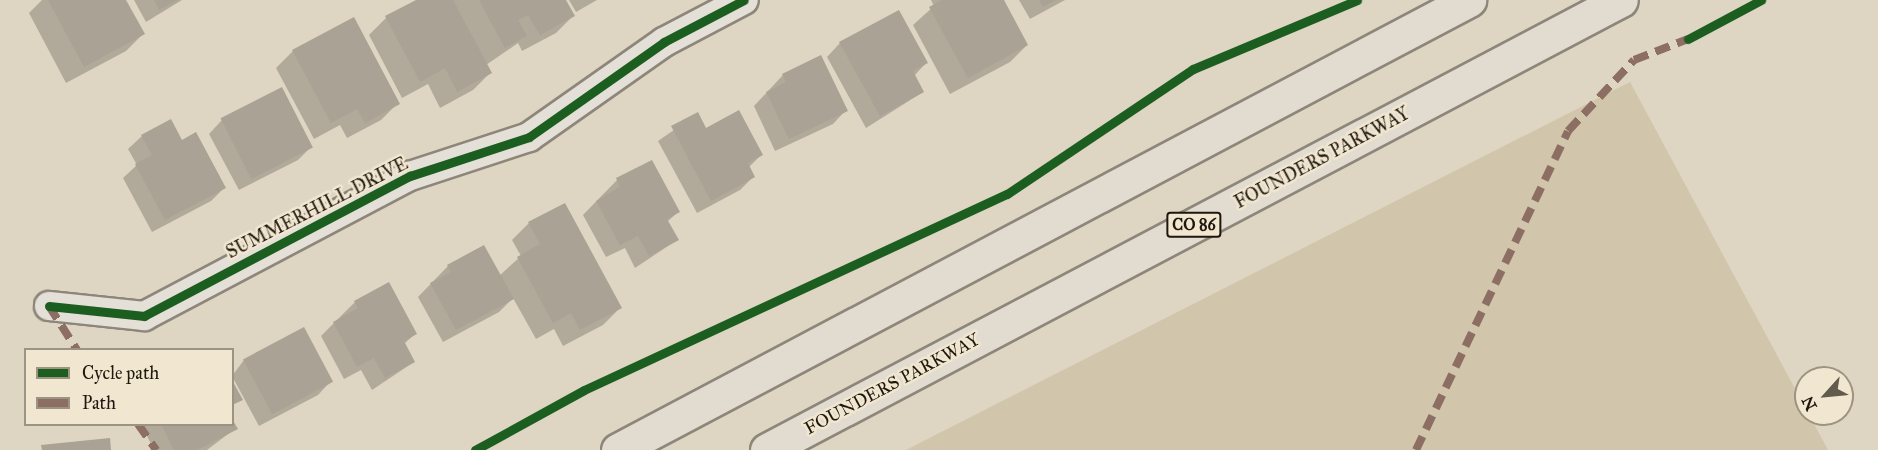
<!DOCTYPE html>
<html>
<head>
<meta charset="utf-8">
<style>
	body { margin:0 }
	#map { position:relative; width:1878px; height:450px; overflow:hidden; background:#ded5c2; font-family:"IM FELL Great Primer",serif }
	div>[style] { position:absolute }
	.green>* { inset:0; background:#d1c5ab }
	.shadow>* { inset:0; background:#0003 }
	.building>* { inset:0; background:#a9a295; transform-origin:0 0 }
	.roads { filter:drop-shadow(2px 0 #8d867a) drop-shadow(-2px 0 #8d867a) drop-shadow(0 2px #8d867a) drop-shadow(0 -2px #8d867a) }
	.minor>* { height:28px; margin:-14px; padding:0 14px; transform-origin:14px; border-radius:14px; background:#e5e0d7 }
	.trunk>* { height:33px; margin:-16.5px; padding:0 16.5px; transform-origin:16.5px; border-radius:16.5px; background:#e1dbd0 }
	.quiet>* { height:8px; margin-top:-4px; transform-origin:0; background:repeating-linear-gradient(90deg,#8d6e63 0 15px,transparent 0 23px) }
	.cycleway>* { height:9px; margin:-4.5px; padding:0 4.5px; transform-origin:4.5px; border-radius:4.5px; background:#1b5e20 }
	span { translate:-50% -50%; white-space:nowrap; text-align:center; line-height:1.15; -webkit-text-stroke:5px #f1e6d0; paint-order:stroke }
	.shield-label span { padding:2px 4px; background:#f1e6d0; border:2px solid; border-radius:4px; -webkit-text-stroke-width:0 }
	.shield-label { font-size:16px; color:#1f170e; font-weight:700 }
	.street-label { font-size:18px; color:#1f170e }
	.legend { position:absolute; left:24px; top:348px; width:210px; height:78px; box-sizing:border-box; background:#f1e6d0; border:2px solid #9d9382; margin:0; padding:8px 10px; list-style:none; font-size:18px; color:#1f170e }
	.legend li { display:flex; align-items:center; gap:12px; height:30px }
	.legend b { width:30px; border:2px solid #9d9382 }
	.north { position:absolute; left:1794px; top:366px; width:60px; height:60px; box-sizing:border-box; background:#f1e6d0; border:2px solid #9d9382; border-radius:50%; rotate:243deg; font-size:16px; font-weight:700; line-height:24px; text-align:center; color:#1f170e }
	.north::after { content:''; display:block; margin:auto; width:21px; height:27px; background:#625a4d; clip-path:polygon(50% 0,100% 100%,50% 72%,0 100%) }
</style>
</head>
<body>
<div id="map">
	<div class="green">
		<div style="clip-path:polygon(1630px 82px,1828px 450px,906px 450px)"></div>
	</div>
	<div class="shadow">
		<div style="clip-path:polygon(42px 0,125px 0,143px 34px,126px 51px,66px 83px,29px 13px)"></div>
		<div style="clip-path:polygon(134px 0,182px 0,146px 22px)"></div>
		<div style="clip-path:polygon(419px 0,564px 0,573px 16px,556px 33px,522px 51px,518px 43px,486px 65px,490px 73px,473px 90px,440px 108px,428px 84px,402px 98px,369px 35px,386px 18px)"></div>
		<div style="clip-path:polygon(569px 0,597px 0,576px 12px)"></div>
		<div style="clip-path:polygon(931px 0,1002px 0,1027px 45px,1010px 62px,950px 94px,913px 25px,934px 6px)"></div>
		<div style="clip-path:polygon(1019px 0,1065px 0,1030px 19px)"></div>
		<div style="clip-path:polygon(840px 43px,926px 63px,914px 76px,923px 92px,866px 128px,827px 57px)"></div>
		<div style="clip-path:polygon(293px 51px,398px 103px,381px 120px,347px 138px,340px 125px,314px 139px,276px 68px)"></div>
		<div style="clip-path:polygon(783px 75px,846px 110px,833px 124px,775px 151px,754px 106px)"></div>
		<div style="clip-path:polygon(697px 114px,706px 130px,761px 155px,749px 167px,754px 176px,740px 190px,697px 213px,658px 141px)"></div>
		<div style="clip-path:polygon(222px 120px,312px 146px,298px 160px,239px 190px,209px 134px)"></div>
		<div style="clip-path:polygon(142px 136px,181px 142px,224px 188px,211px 201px,152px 232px,123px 178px,137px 165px,128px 149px)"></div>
		<div style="clip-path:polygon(617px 180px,678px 212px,667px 222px,677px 240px,635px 268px,625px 248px,606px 257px,583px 215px)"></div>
		<div style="clip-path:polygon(529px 223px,620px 308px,603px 325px,563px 346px,554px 329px,536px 339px,513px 298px,499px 312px,443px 342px,418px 297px,448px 266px,484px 247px,499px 276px,521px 256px,512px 240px)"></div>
		<div style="clip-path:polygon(355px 302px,415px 334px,404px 344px,414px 362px,372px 390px,361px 370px,344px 379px,321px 336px)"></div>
		<div style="clip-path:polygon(244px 360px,331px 381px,318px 395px,259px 426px,232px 376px)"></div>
		<div style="clip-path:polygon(141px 424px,232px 424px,236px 428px,207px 450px,154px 450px)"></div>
	</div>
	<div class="building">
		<div style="clip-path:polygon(48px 0,126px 0,145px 34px,84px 67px)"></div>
		<div style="clip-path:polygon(154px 0,178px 0,159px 10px)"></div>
		<div style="clip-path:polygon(416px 0,453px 0,492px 73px,457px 92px,445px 68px,420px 82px,385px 16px)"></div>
		<div style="clip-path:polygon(479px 0,566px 0,575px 16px,540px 35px,528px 15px,518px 20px,527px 36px,505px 48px)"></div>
		<div style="clip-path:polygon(942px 0,1004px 0,1028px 45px,968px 78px,929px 7px)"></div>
		<div style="clip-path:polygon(1039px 0,1056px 0,1043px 7px)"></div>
		<div style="clip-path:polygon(899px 10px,928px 63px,913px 71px,924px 92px,880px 116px,839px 42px)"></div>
		<div style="clip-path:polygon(354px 17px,400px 104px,365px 123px,357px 109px,331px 123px,292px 50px)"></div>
		<div style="clip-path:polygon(821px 55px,848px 111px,789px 139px,766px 92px,786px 82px,782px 74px)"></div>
		<div style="left:282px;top:87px;width:68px;height:69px;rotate:63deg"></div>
		<div style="clip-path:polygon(739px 110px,763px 155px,748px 163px,755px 177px,711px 201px,671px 126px,698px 112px,706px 128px)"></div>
		<div style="clip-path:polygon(171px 119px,182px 140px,196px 132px,226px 188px,165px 220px,135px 164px,152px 155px,141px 135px)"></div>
		<div style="clip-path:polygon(652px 160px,680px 212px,667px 219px,679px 240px,649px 256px,638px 236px,620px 245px,596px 201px,620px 187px,616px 178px)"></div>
		<div style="clip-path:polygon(565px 203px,622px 308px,580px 330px,571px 313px,553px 323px,517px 257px,540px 244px,528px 222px)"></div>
		<div style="clip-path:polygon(484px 245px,514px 299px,456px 330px,430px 283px,451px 272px,447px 265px)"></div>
		<div style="clip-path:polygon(389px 282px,417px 334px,404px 341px,415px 362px,385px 378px,374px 358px,357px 367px,333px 322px,358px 308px,354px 301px)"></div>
		<div style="left:304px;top:327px;width:62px;height:69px;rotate:62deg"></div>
		<div style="clip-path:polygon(232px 380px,243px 400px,232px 405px)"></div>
		<div style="clip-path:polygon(232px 419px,238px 429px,197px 450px,174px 450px,161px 424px,232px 424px)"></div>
		<div style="clip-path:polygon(110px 438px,111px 450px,42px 450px,41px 445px)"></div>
	</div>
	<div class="roads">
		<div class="minor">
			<div style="left:49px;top:306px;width:96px;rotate:6deg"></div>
			<div style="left:144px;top:316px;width:301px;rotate:-27.8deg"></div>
			<div style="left:410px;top:176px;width:125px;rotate:-18.1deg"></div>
			<div style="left:529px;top:137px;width:165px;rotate:-35.1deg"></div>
			<div style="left:664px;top:42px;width:90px;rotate:-27.7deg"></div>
		</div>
		<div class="trunk">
			<div style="left:618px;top:450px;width:963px;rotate:-27.87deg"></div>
			<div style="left:767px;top:450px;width:965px;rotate:-27.79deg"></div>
		</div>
	</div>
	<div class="quiet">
		<div style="left:49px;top:306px;width:52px;rotate:57.5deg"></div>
		<div style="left:138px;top:424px;width:32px;rotate:55deg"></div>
		<div style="left:1416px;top:450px;width:353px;rotate:-64.5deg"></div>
		<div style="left:1568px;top:131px;width:97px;rotate:-47.1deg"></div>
		<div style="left:1634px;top:60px;width:58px;rotate:-21.3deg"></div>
	</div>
	<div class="cycleway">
		<div style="left:1688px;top:39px;width:83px;rotate:-28.1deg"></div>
		<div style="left:49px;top:306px;width:96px;rotate:6deg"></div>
		<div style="left:144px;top:316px;width:301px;rotate:-27.8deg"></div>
		<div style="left:410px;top:176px;width:125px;rotate:-18.1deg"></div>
		<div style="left:529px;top:137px;width:165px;rotate:-35.1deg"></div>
		<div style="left:664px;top:42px;width:90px;rotate:-27.7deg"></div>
		<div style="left:475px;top:450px;width:124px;rotate:-28.8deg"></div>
		<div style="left:584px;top:390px;width:466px;rotate:-24.9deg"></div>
		<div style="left:1007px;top:194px;width:224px;rotate:-33.9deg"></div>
		<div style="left:1193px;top:69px;width:178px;rotate:-22.8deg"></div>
	</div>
	<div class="shield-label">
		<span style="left:1194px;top:225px">CO 86</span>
	</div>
	<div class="street-label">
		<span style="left:1322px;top:158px;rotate:-28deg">FOUNDERS PARKWAY</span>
		<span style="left:317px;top:208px;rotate:-27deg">SUMMERHILL DRIVE</span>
		<span style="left:892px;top:384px;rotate:-28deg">FOUNDERS PARKWAY</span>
	</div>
	<ul class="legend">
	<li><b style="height:8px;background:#1b5e20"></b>Cycle path</li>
	<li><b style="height:8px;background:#8d6e63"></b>Path</li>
	</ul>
	<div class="north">N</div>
</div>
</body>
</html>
